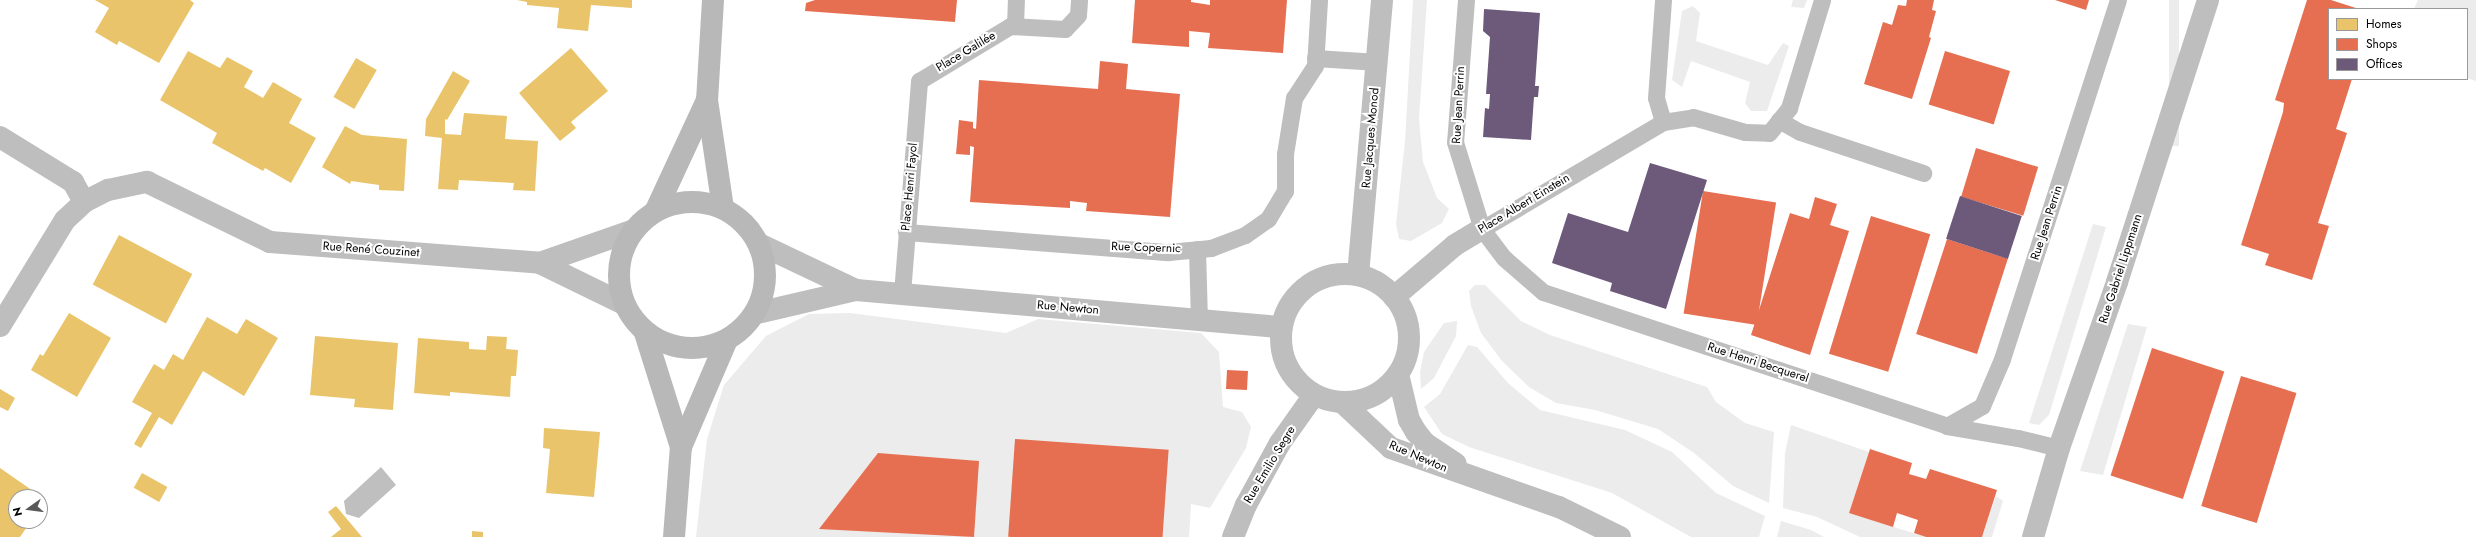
<!DOCTYPE html>
<html>
<head>
<meta charset="utf-8">
<style>
	body { margin:0 }
	#map { position:relative; width:2476px; height:537px; overflow:hidden; background:#fff; font-family:Jost,sans-serif }
	div>[style] { position:absolute }
	.green>* { inset:0; background:#ececec; transform-origin:0 0 }
	.water>* { inset:0; background:#bfbfbf }
	.homes>* { inset:0; background:#e9c46a; transform-origin:0 0 }
	.shops>* { inset:0; background:#e76f51; transform-origin:0 0 }
	.offices>* { inset:0; background:#6d597a; transform-origin:0 0 }
	.lane>* { height:17px; margin:-8.5px; padding:0 8.5px; transform-origin:8.5px; border-radius:8.5px; background:#bebebe }
	.street>* { height:22px; margin:-11px; padding:0 11px; transform-origin:11px; border-radius:11px; background:#bebebe }
	.street>.ring { margin:-11px; padding:0; box-sizing:content-box; background:none; border:22px solid #bebebe; border-radius:50% }
	.secondary>* { height:22px; margin:-11px; padding:0 11px; transform-origin:11px; border-radius:11px; background:#b8b8b8 }
	.secondary>.ring { margin:-11px; padding:0; box-sizing:content-box; background:none; border:22px solid #b8b8b8; border-radius:50% }
	span { translate:-50% -50%; white-space:nowrap; text-align:center; line-height:1.15; -webkit-text-stroke:4px #fff; paint-order:stroke }
	.street-label { font-size:12px; color:#000 }
	.legend { position:absolute; left:2328px; top:8px; width:140px; height:72px; box-sizing:border-box; background:#fff; border:1px solid #999; margin:0; padding:5px 7px; list-style:none; font-size:12px; color:#000 }
	.legend li { display:flex; align-items:center; gap:8px; height:20px }
	.legend b { width:20px; border:1px solid #999 }
	.north { position:absolute; left:8px; top:489px; width:40px; height:40px; box-sizing:border-box; background:#fff; border:1px solid #999; border-radius:50%; rotate:256deg; font-size:11px; font-weight:700; line-height:16px; text-align:center; color:#000 }
	.north::after { content:''; display:block; margin:auto; width:14px; height:18px; background:#595959; clip-path:polygon(50% 0,100% 100%,50% 72%,0 100%) }
</style>
</head>
<body>
<div id="map">
	<div class="green">
		<div style="clip-path:polygon(1413px 0,1427px 0,1419px 119px,1423px 162px,1437px 198px,1449px 209px,1442px 223px,1411px 241px,1399px 239px,1396px 224px,1405px 141px)"></div>
		<div style="clip-path:polygon(1793px 0,1807px 0,1804px 8px,1791px 7px)"></div>
		<div style="left:2169px;top:0;width:10px;height:146px"></div>
		<div style="clip-path:polygon(2418px 0,2476px 0,2476px 81px,2467px 78px,2467px 9px,2414px 9px)"></div>
		<div style="clip-path:polygon(1693px 6px,1700px 13px,1696px 41px,1768px 65px,1783px 43px,1789px 46px,1767px 111px,1751px 111px,1745px 103px,1750px 82px,1691px 61px,1682px 87px,1672px 80px,1682px 11px)"></div>
		<div style="clip-path:polygon(2093px 224px,2106px 227px,2049px 415px,2039px 425px,2029px 423px)"></div>
		<div style="clip-path:polygon(1475px 285px,1485px 285px,1521px 321px,1550px 335px,1707px 387px,1716px 402px,1745px 423px,1774px 432px,1769px 503px,1733px 486px,1694px 453px,1658px 429px,1595px 410px,1556px 403px,1529px 387px,1502px 361px,1481px 333px,1471px 306px,1469px 291px)"></div>
		<div style="clip-path:polygon(850px 313px,1006px 333px,1038px 319px,1201px 333px,1219px 352px,1223px 407px,1242px 412px,1251px 427px,1246px 448px,1210px 508px,1191px 504px,1189px 537px,696px 537px,707px 439px,724px 385px,766px 336px,809px 314px)"></div>
		<div style="clip-path:polygon(1457px 321px,1456px 336px,1434px 378px,1421px 389px,1420px 372px,1424px 352px,1444px 323px)"></div>
		<div style="clip-path:polygon(2128px 324px,2147px 327px,2103px 475px,2080px 471px)"></div>
		<div style="clip-path:polygon(1468px 345px,1477px 347px,1508px 383px,1540px 410px,1625px 430px,1672px 452px,1716px 493px,1765px 516px,1759px 537px,1691px 537px,1612px 493px,1469px 447px,1442px 434px,1424px 407px,1440px 394px)"></div>
		<div style="clip-path:polygon(1791px 425px,1869px 452px,1849px 513px,1926px 537px,1860px 537px,1817px 517px,1783px 508px,1785px 453px)"></div>
		<div style="clip-path:polygon(1996px 496px,2003px 501px,1992px 537px,1982px 537px)"></div>
		<div style="clip-path:polygon(1781px 521px,1811px 530px,1824px 537px,1777px 537px)"></div>
	</div>
	<div class="water">
		<div style="clip-path:polygon(381px 467px,396px 485px,359px 518px,346px 514px,344px 501px)"></div>
	</div>
	<div class="homes">
		<div style="clip-path:polygon(95px 0,190px 0,194px 3px,159px 63px,119px 41px,117px 45px,95px 32px,109px 8px)"></div>
		<div style="clip-path:polygon(517px 0,632px 0,632px 8px,591px 5px,588px 31px,557px 28px,559px 8px,527px 5px,527px 2px)"></div>
		<div style="clip-path:polygon(571px 48px,608px 91px,571px 122px,576px 128px,560px 141px,519px 93px)"></div>
		<div style="clip-path:polygon(188px 51px,220px 68px,227px 57px,253px 71px,244px 87px,263px 98px,273px 82px,302px 99px,289px 123px,316px 138px,291px 183px,265px 168px,263px 171px,212px 143px,217px 133px,160px 100px)"></div>
		<div style="left:356px;top:58px;width:24px;height:45px;rotate:30deg"></div>
		<div style="clip-path:polygon(453px 71px,470px 81px,447px 120px,445px 119px,445px 134px,461px 135px,464px 113px,507px 116px,505px 139px,538px 141px,535px 191px,513px 190px,514px 183px,459px 180px,458px 190px,438px 189px,442px 138px,425px 136px,426px 119px)"></div>
		<div style="clip-path:polygon(345px 126px,362px 135px,407px 139px,404px 191px,379px 190px,379px 185px,351px 181px,350px 184px,322px 167px)"></div>
		<div style="left:119px;top:235px;width:83px;height:56px;rotate:28deg"></div>
		<div style="clip-path:polygon(69px 313px,111px 338px,77px 397px,31px 370px,40px 354px,43px 356px)"></div>
		<div style="clip-path:polygon(207px 317px,237px 334px,246px 319px,278px 338px,244px 396px,203px 371px,172px 425px,159px 417px,141px 448px,134px 444px,152px 413px,132px 402px,154px 364px,164px 370px,173px 354px,183px 360px)"></div>
		<div style="clip-path:polygon(315px 336px,398px 343px,393px 410px,354px 407px,355px 399px,310px 395px)"></div>
		<div style="clip-path:polygon(487px 336px,507px 337px,506px 349px,518px 350px,516px 376px,511px 376px,510px 397px,450px 392px,450px 396px,414px 393px,418px 338px,469px 342px,469px 349px,486px 350px)"></div>
		<div style="clip-path:polygon(0 389px,15px 398px,8px 411px,0 407px)"></div>
		<div style="clip-path:polygon(544px 428px,600px 432px,594px 497px,546px 493px,550px 449px,543px 448px)"></div>
		<div style="clip-path:polygon(0 468px,46px 500px,40px 508px,40px 497px,16px 497px,16px 521px,31px 521px,20px 537px,0 537px)"></div>
		<div style="left:142px;top:473px;width:29px;height:17px;rotate:29deg"></div>
		<div style="clip-path:polygon(336px 506px,362px 537px,331px 537px,341px 529px,328px 512px)"></div>
		<div style="clip-path:polygon(472px 531px,483px 532px,483px 537px,472px 537px)"></div>
	</div>
	<div class="shops">
		<div style="clip-path:polygon(815px 0,957px 0,955px 22px,805px 11px,806px 3px)"></div>
		<div style="clip-path:polygon(1135px 0,1191px 0,1191px 2px,1210px 5px,1210px 0,1287px 0,1283px 53px,1208px 48px,1210px 33px,1189px 31px,1189px 47px,1132px 43px)"></div>
		<div style="clip-path:polygon(1907px 0,1934px 0,1932px 10px,1936px 11px,1929px 37px,1931px 38px,1912px 99px,1864px 84px,1883px 22px,1892px 25px,1898px 5px,1906px 6px)"></div>
		<div style="clip-path:polygon(2055px 0,2089px 0,2086px 10px)"></div>
		<div style="clip-path:polygon(2307px 0,2331px 0,2359px 9px,2329px 9px,2329px 79px,2352px 79px,2336px 129px,2347px 133px,2318px 223px,2329px 226px,2312px 280px,2265px 265px,2269px 254px,2241px 245px,2283px 112px,2284px 103px,2275px 100px)"></div>
		<div style="left:1945px;top:51px;width:68px;height:56px;rotate:17deg"></div>
		<div style="clip-path:polygon(1100px 61px,1128px 64px,1126px 89px,1180px 94px,1170px 217px,1086px 211px,1087px 203px,1070px 201px,1070px 208px,970px 202px,974px 147px,970px 146px,970px 155px,956px 154px,959px 120px,973px 122px,973px 128px,976px 129px,979px 80px,1098px 89px)"></div>
		<div style="left:1976px;top:148px;width:65px;height:51px;rotate:17deg"></div>
		<div style="left:1703px;top:191px;width:74px;height:124px;rotate:9deg"></div>
		<div style="clip-path:polygon(1815px 197px,1837px 204px,1830px 225px,1849px 231px,1810px 355px,1751px 335px,1790px 213px,1809px 219px)"></div>
		<div style="left:1871px;top:216px;width:62px;height:144px;rotate:17deg"></div>
		<div style="left:1947px;top:239px;width:64px;height:100px;rotate:18deg"></div>
		<div style="left:2152px;top:348px;width:76px;height:134px;rotate:18deg"></div>
		<div style="left:1227px;top:370px;width:21px;height:19px;rotate:3deg"></div>
		<div style="left:2241px;top:376px;width:58px;height:136px;rotate:17deg"></div>
		<div style="left:1015px;top:439px;width:154px;height:98px;rotate:4deg"></div>
		<div style="clip-path:polygon(1870px 449px,1912px 463px,1909px 474px,1926px 479px,1930px 469px,1997px 490px,1982px 537px,1926px 537px,1914px 533px,1918px 520px,1897px 513px,1893px 527px,1849px 513px)"></div>
		<div style="clip-path:polygon(878px 453px,979px 461px,974px 537px,819px 529px)"></div>
	</div>
	<div class="offices">
		<div style="clip-path:polygon(1484px 9px,1540px 13px,1535px 86px,1539px 86px,1538px 97px,1534px 97px,1531px 140px,1483px 137px,1485px 108px,1489px 109px,1490px 94px,1486px 94px,1490px 37px,1483px 31px)"></div>
		<div style="clip-path:polygon(1650px 163px,1707px 180px,1666px 309px,1610px 291px,1612px 283px,1552px 263px,1568px 213px,1628px 232px)"></div>
		<div style="left:1960px;top:196px;width:65px;height:45px;rotate:18deg"></div>
	</div>
	<div class="lane">
		<div style="left:1466px;top:0;width:142px;rotate:94.4deg"></div>
		<div style="left:1455px;top:142px;width:91px;rotate:72.8deg"></div>
		<div style="left:1482px;top:229px;width:36px;rotate:53deg"></div>
		<div style="left:1504px;top:258px;width:52px;rotate:41.1deg"></div>
		<div style="left:1543px;top:292px;width:426px;rotate:18.3deg"></div>
		<div style="left:1947px;top:426px;width:72px;rotate:9.6deg"></div>
		<div style="left:2018px;top:438px;width:42px;rotate:13.7deg"></div>
		<div style="left:1015px;top:26px;width:26px;rotate:-88deg"></div>
		<div style="left:1315px;top:58px;width:63px;rotate:3.6deg"></div>
		<div style="left:1779px;top:120px;width:24px;rotate:30deg"></div>
		<div style="left:1800px;top:132px;width:130px;rotate:18.4deg"></div>
		<div style="left:1663px;top:122px;width:25px;rotate:-106deg"></div>
		<div style="left:1656px;top:98px;width:98px;rotate:-85.9deg"></div>
		<div style="left:1482px;top:229px;width:210px;rotate:-30.6deg"></div>
		<div style="left:1663px;top:122px;width:30px;rotate:-9deg"></div>
		<div style="left:1693px;top:117px;width:54px;rotate:16.1deg"></div>
		<div style="left:1745px;top:132px;width:24px;rotate:2deg"></div>
		<div style="left:1769px;top:133px;width:32px;rotate:-51deg"></div>
		<div style="left:1789px;top:108px;width:113px;rotate:-73deg"></div>
		<div style="left:906px;top:232px;width:263px;rotate:4.4deg"></div>
		<div style="left:1168px;top:252px;width:43px;rotate:-5.3deg"></div>
		<div style="left:1211px;top:248px;width:36px;rotate:-21deg"></div>
		<div style="left:1245px;top:235px;width:28px;rotate:-35deg"></div>
		<div style="left:1268px;top:219px;width:33px;rotate:-59deg"></div>
		<div style="left:1285px;top:191px;width:37px;rotate:-90deg"></div>
		<div style="left:1285px;top:154px;width:57px;rotate:-80.9deg"></div>
		<div style="left:1294px;top:98px;width:38px;rotate:-57deg"></div>
		<div style="left:1315px;top:66px;width:66px;rotate:-86.5deg"></div>
		<div style="left:1197px;top:249px;width:71px;rotate:88.4deg"></div>
		<div style="left:902px;top:293px;width:213px;rotate:-85.4deg"></div>
		<div style="left:919px;top:81px;width:106px;rotate:-31.1deg"></div>
		<div style="left:1010px;top:26px;width:55px;rotate:3.1deg"></div>
		<div style="left:1065px;top:29px;width:19px;rotate:-47deg"></div>
		<div style="left:1078px;top:15px;width:15px;rotate:-86deg"></div>
		<div style="left:1947px;top:426px;width:40px;rotate:-29.7deg"></div>
		<div style="left:1982px;top:406px;width:51px;rotate:-66.9deg"></div>
		<div style="left:2002px;top:359px;width:377px;rotate:-72.1deg"></div>
	</div>
	<div class="street">
		<div style="left:0;top:137px;width:86px;rotate:31.7deg"></div>
		<div style="left:73px;top:182px;width:23px;rotate:61deg"></div>
		<div style="left:84px;top:202px;width:27px;rotate:-27deg"></div>
		<div style="left:108px;top:190px;width:40px;rotate:-12deg"></div>
		<div style="left:147px;top:182px;width:137px;rotate:26deg"></div>
		<div style="left:270px;top:242px;width:271px;rotate:4.4deg"></div>
		<div style="left:540px;top:263px;width:93px;rotate:26deg"></div>
		<div style="left:759px;top:244px;width:107px;rotate:25.4deg"></div>
		<div style="left:540px;top:263px;width:100px;rotate:-19.3deg"></div>
		<div class="ring" style="left:1281px;top:274px;width:106px;height:106px"></div>
		<div style="left:1358px;top:275px;width:276px;rotate:-85deg"></div>
		<div style="left:1394px;top:297px;width:80px;rotate:-40.4deg"></div>
		<div style="left:1455px;top:245px;width:31px;rotate:-31deg"></div>
		<div style="left:757px;top:313px;width:102px;rotate:-13.1deg"></div>
		<div style="left:856px;top:290px;width:427px;rotate:5deg"></div>
		<div style="left:0;top:326px;width:124px;rotate:-58.5deg"></div>
		<div style="left:65px;top:220px;width:26px;rotate:-43deg"></div>
		<div style="left:1398px;top:374px;width:47px;rotate:76.6deg"></div>
		<div style="left:1409px;top:420px;width:14px;rotate:60deg"></div>
		<div style="left:1416px;top:432px;width:14px;rotate:51deg"></div>
		<div style="left:1425px;top:443px;width:37px;rotate:34deg"></div>
		<div style="left:1343px;top:403px;width:66px;rotate:43.2deg"></div>
		<div style="left:1391px;top:448px;width:178px;rotate:19.4deg"></div>
		<div style="left:1559px;top:507px;width:68px;rotate:26.2deg"></div>
		<div style="left:1233px;top:537px;width:35px;rotate:-68deg"></div>
		<div style="left:1246px;top:505px;width:71px;rotate:-61.3deg"></div>
		<div style="left:1280px;top:443px;width:59px;rotate:-54.7deg"></div>
		<div style="left:2033px;top:537px;width:93px;rotate:-73.7deg"></div>
		<div style="left:2059px;top:448px;width:176px;rotate:-70.7deg"></div>
		<div style="left:2117px;top:282px;width:296px;rotate:-72.1deg"></div>
	</div>
	<div class="secondary">
		<div style="left:713px;top:0;width:100px;rotate:93.4deg"></div>
		<div style="left:707px;top:100px;width:109px;rotate:81.6deg"></div>
		<div class="ring" style="left:619px;top:202px;width:124px;height:124px"></div>
		<div style="left:656px;top:210px;width:121px;rotate:-65.1deg"></div>
		<div style="left:645px;top:333px;width:120px;rotate:72.5deg"></div>
		<div style="left:674px;top:537px;width:90px;rotate:-85.6deg"></div>
		<div style="left:681px;top:447px;width:114px;rotate:-66.8deg"></div>
	</div>
	<div class="street-label">
		<span style="left:966px;top:52px;rotate:-31deg">Place Galilée</span>
		<span style="left:1459px;top:105px;rotate:-87deg">Rue Jean Perrin</span>
		<span style="left:1371px;top:138px;rotate:-85deg">Rue Jacques Monod</span>
		<span style="left:910px;top:187px;rotate:-85deg">Place Henri Fayol</span>
		<span style="left:1524px;top:204px;rotate:-31deg">Place Albert Einstein</span>
		<span style="left:2047px;top:223px;rotate:-72deg">Rue Jean Perrin</span>
		<span style="left:1146px;top:248px;rotate:2deg">Rue Copernic</span>
		<span style="left:371px;top:250px;rotate:4deg">Rue René Couzinet</span>
		<span style="left:2121px;top:269px;rotate:-72deg">Rue Gabriel Lippmann</span>
		<span style="left:1068px;top:308px;rotate:5deg">Rue Newton</span>
		<span style="left:1758px;top:363px;rotate:18deg">Rue Henri Becquerel</span>
		<span style="left:1418px;top:457px;rotate:23deg">Rue Newton</span>
		<span style="left:1270px;top:465px;rotate:-59deg">Rue Emilio Segre</span>
	</div>
	<ul class="legend">
	<li><b style="height:11px;background:#e9c46a"></b>Homes</li>
	<li><b style="height:11px;background:#e76f51"></b>Shops</li>
	<li><b style="height:11px;background:#6d597a"></b>Offices</li>
	</ul>
	<div class="north">N</div>
</div>
</body>
</html>
